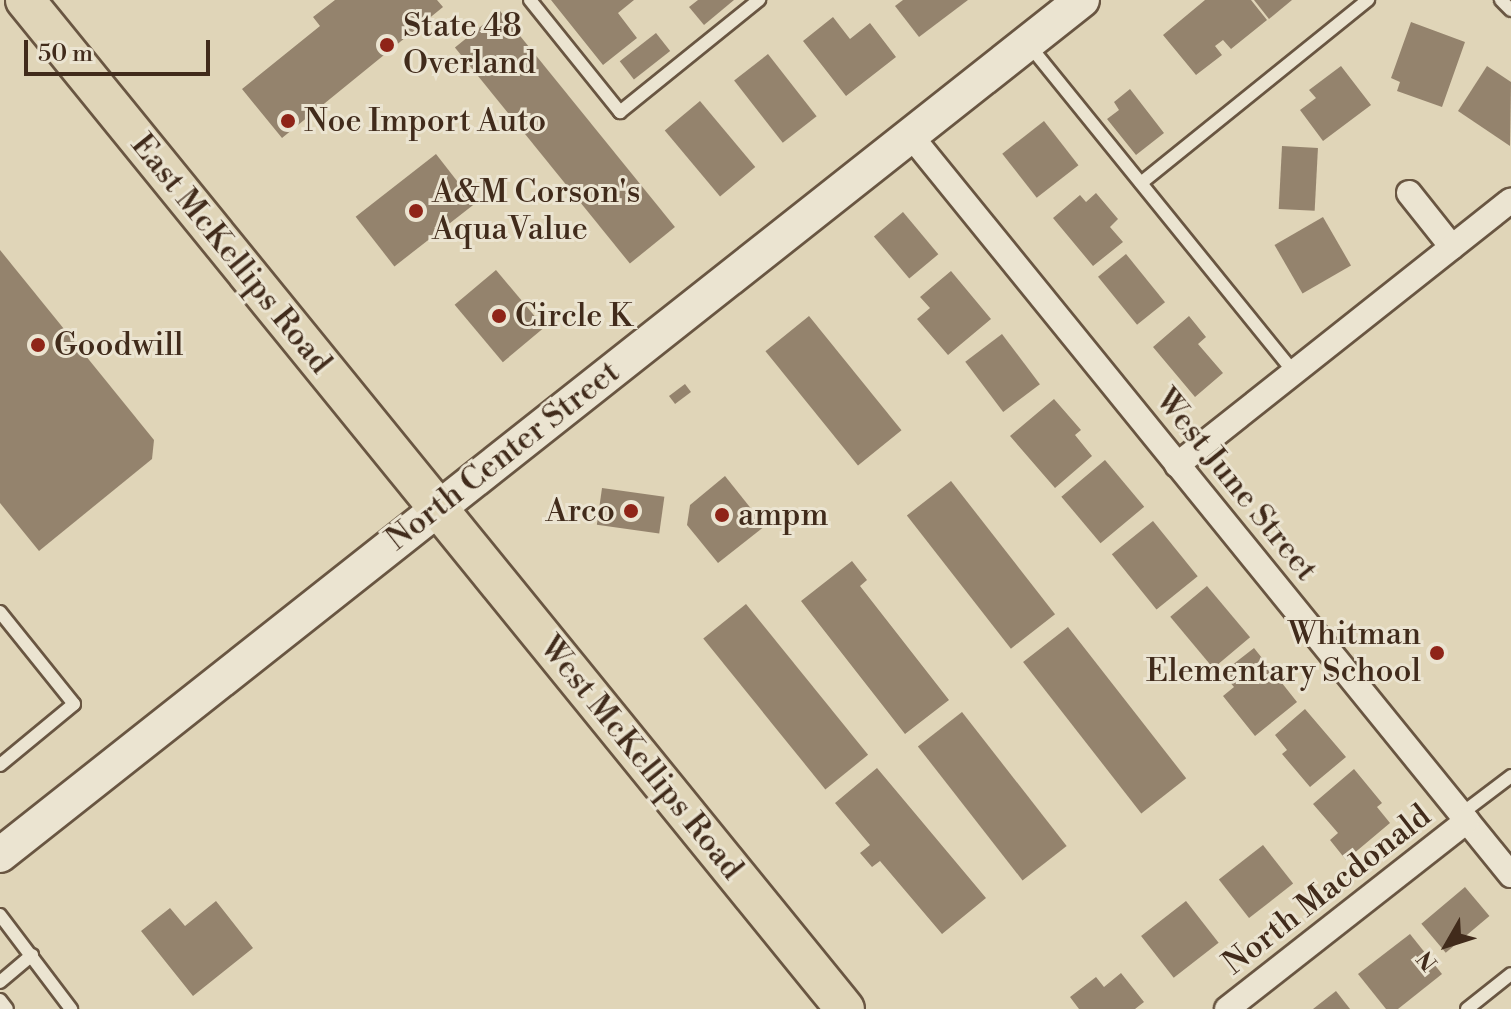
<!DOCTYPE html>
<html>
<head>
<meta charset="utf-8">
<style>
	body { margin:0 }
	#map { position:relative; width:1511px; height:1009px; overflow:hidden; background:#e0d5b8; font-family:"Libre Bodoni",serif }
	div>[style] { position:absolute }
	.building>* { inset:0; background:#94836d; transform-origin:0 0 }
	.roads { filter:drop-shadow(2px 0 #695642) drop-shadow(-2px 0 #695642) drop-shadow(0 2px #695642) drop-shadow(0 -2px #695642) }
	.lane>* { height:12px; margin:-6px; padding:0 6px; transform-origin:6px; border-radius:6px; background:#ebe4d1 }
	.street>* { height:24px; margin:-12px; padding:0 12px; transform-origin:12px; border-radius:12px; background:#ebe4d1 }
	.secondary>* { height:34px; margin:-17px; padding:0 17px; transform-origin:17px; border-radius:17px; background:#ebe4d1 }
	.primary>* { height:38px; margin:-19px; padding:0 19px; transform-origin:19px; border-radius:19px; background:#e0d5b8 }
	.dots>* { width:22px; height:22px; translate:-50% -50%; box-sizing:border-box; border:4px solid #ebe4d1; border-radius:50% }
	span { translate:-50% -50%; white-space:nowrap; text-align:center; line-height:1.15; -webkit-text-stroke:6px #ebe4d1; paint-order:stroke }
	.poi-label { font-size:32px; color:#412b1b }
	.left { translate:0 -50%; text-align:left }
	.right { translate:-100% -50%; text-align:right }
	.street-label { font-size:32px; color:#412b1b }
	.north { position:absolute; left:1407px; top:905px; width:80px; height:80px; -webkit-text-stroke:6px #ebe4d1; paint-order:stroke; rotate:231deg; font-size:22px; font-weight:700; line-height:32px; text-align:center; color:#412b1b }
	.north::after { content:''; display:block; margin:auto; width:28px; height:36px; background:#412b1b; clip-path:polygon(50% 0,100% 100%,50% 72%,0 100%) }
	.scale { position:absolute; left:24px; top:40px; width:186px; height:36px; box-sizing:border-box; border:4px solid #412b1b; border-top:0; padding-left:10px; font-size:24px; line-height:28px; white-space:nowrap; color:#412b1b; -webkit-text-stroke:6px #ebe4d1; paint-order:stroke }
</style>
</head>
<body>
<div id="map">
	<div class="building">
		<div style="clip-path:polygon(335px 0,437px 0,443px 7px,282px 138px,242px 89px,320px 26px,313px 17px)"></div>
		<div style="clip-path:polygon(551px 0,634px 0,618px 13px,637px 38px,603px 65px)"></div>
		<div style="clip-path:polygon(698px 0,734px 0,704px 25px,689px 7px)"></div>
		<div style="clip-path:polygon(903px 0,968px 0,919px 37px,895px 6px)"></div>
		<div style="clip-path:polygon(1205px 0,1251px 0,1267px 20px,1231px 49px,1223px 40px,1215px 46px,1222px 55px,1196px 75px,1163px 35px)"></div>
		<div style="clip-path:polygon(1254px 0,1292px 0,1269px 19px)"></div>
		<div style="left:500px;top:11px;width:278px;height:58px;rotate:51deg"></div>
		<div style="clip-path:polygon(833px 17px,850px 39px,870px 23px,896px 57px,846px 96px,803px 41px)"></div>
		<div style="clip-path:polygon(1411px 22px,1465px 42px,1442px 107px,1397px 91px,1400px 82px,1391px 78px)"></div>
		<div style="left:656px;top:33px;width:23px;height:46px;rotate:52deg"></div>
		<div style="left:768px;top:54px;width:79px;height:43px;rotate:52deg"></div>
		<div style="clip-path:polygon(1341px 66px,1371px 105px,1323px 141px,1300px 110px,1316px 98px,1309px 90px)"></div>
		<div style="clip-path:polygon(1487px 66px,1511px 82px,1510px 146px,1458px 111px)"></div>
		<div style="clip-path:polygon(1130px 89px,1164px 133px,1136px 155px,1107px 119px,1119px 110px,1114px 102px)"></div>
		<div style="left:700px;top:101px;width:86px;height:46px;rotate:50deg"></div>
		<div style="left:1044px;top:121px;width:56px;height:53px;rotate:52deg"></div>
		<div style="left:1282px;top:146px;width:36px;height:63px;rotate:3deg"></div>
		<div style="left:436px;top:154px;width:63px;height:102px;rotate:52deg"></div>
		<div style="clip-path:polygon(1096px 193px,1118px 219px,1110px 227px,1123px 242px,1093px 266px,1053px 218px,1080px 195px,1086px 202px)"></div>
		<div style="left:903px;top:212px;width:55px;height:38px;rotate:50deg"></div>
		<div style="left:1323px;top:217px;width:56px;height:56px;rotate:60deg"></div>
		<div style="clip-path:polygon(0 250px,154px 440px,152px 459px,39px 551px,0 503px)"></div>
		<div style="left:1126px;top:254px;width:62px;height:36px;rotate:51deg"></div>
		<div style="left:496px;top:270px;width:75px;height:54px;rotate:50deg"></div>
		<div style="clip-path:polygon(951px 271px,991px 319px,948px 355px,917px 319px,930px 308px,920px 297px)"></div>
		<div style="left:809px;top:316px;width:147px;height:56px;rotate:51deg"></div>
		<div style="clip-path:polygon(1189px 316px,1206px 337px,1198px 344px,1223px 373px,1195px 397px,1153px 347px)"></div>
		<div style="left:1002px;top:334px;width:63px;height:46px;rotate:53deg"></div>
		<div style="left:685px;top:384px;width:10px;height:20px;rotate:53deg"></div>
		<div style="clip-path:polygon(1054px 399px,1081px 430px,1075px 435px,1092px 456px,1055px 488px,1010px 436px)"></div>
		<div style="left:1105px;top:460px;width:61px;height:57px;rotate:50deg"></div>
		<div style="clip-path:polygon(725px 476px,765px 526px,718px 563px,687px 525px,690px 505px)"></div>
		<div style="left:951px;top:481px;width:169px;height:56px;rotate:52deg"></div>
		<div style="left:602px;top:488px;width:63px;height:37px;rotate:8deg"></div>
		<div style="left:1153px;top:521px;width:71px;height:53px;rotate:51deg"></div>
		<div style="clip-path:polygon(852px 561px,867px 580px,860px 586px,949px 700px,905px 734px,801px 601px)"></div>
		<div style="left:1207px;top:586px;width:67px;height:48px;rotate:50deg"></div>
		<div style="left:746px;top:604px;width:194px;height:55px;rotate:51deg"></div>
		<div style="left:1068px;top:627px;width:192px;height:57px;rotate:52deg"></div>
		<div style="clip-path:polygon(1254px 648px,1297px 702px,1255px 736px,1223px 696px,1234px 687px,1222px 673px)"></div>
		<div style="clip-path:polygon(1305px 709px,1346px 757px,1310px 787px,1282px 754px,1287px 750px,1275px 735px)"></div>
		<div style="left:962px;top:712px;width:170px;height:56px;rotate:52deg"></div>
		<div style="clip-path:polygon(877px 768px,986px 898px,942px 934px,880px 861px,872px 867px,860px 853px,870px 845px,835px 803px)"></div>
		<div style="clip-path:polygon(1354px 769px,1382px 803px,1377px 807px,1390px 823px,1346px 860px,1330px 840px,1338px 833px,1313px 804px)"></div>
		<div style="left:1263px;top:845px;width:49px;height:56px;rotate:52deg"></div>
		<div style="left:1465px;top:887px;width:38px;height:57px;rotate:50deg"></div>
		<div style="clip-path:polygon(216px 901px,253px 948px,193px 996px,141px 931px,170px 908px,185px 926px)"></div>
		<div style="left:1186px;top:901px;width:53px;height:57px;rotate:52deg"></div>
		<div style="clip-path:polygon(1410px 934px,1442px 974px,1398px 1009px,1386px 1009px,1358px 974px)"></div>
		<div style="clip-path:polygon(1121px 973px,1144px 1002px,1135px 1009px,1079px 1009px,1070px 997px,1096px 977px,1104px 987px)"></div>
		<div style="clip-path:polygon(1336px 991px,1350px 1009px,1313px 1009px)"></div>
	</div>
	<div class="roads">
		<div class="lane">
			<div style="left:530px;top:0;width:144px;rotate:51.2deg"></div>
			<div style="left:620px;top:112px;width:179px;rotate:-38.9deg"></div>
			<div style="left:1501px;top:0;width:14px;rotate:45deg"></div>
			<div style="left:1029px;top:45px;width:421px;rotate:51deg"></div>
			<div style="left:1141px;top:183px;width:292px;rotate:-38.9deg"></div>
			<div style="left:0;top:612px;width:118px;rotate:51.2deg"></div>
			<div style="left:74px;top:704px;width:96px;rotate:140.5deg"></div>
			<div style="left:1461px;top:814px;width:63px;rotate:-37.2deg"></div>
			<div style="left:0;top:915px;width:118px;rotate:52.9deg"></div>
			<div style="left:0;top:982px;width:42px;rotate:-40.2deg"></div>
			<div style="left:0;top:1000px;width:11px;rotate:52deg"></div>
			<div style="left:1467px;top:1009px;width:56px;rotate:-38.5deg"></div>
		</div>
		<div class="street">
			<div style="left:911px;top:136px;width:952px;rotate:50.93deg"></div>
			<div style="left:1409px;top:193px;width:69px;rotate:51.5deg"></div>
			<div style="left:1177px;top:465px;width:426px;rotate:-38.4deg"></div>
			<div style="left:1227px;top:1009px;width:305px;rotate:-38.1deg"></div>
		</div>
		<div class="secondary">
			<div style="left:0;top:855px;width:1379px;rotate:-38.32deg"></div>
		</div>
		<div class="primary">
			<div style="left:25px;top:0;width:1300px;rotate:50.9deg"></div>
		</div>
	</div>
	<div class="dots">
		<div style="left:387px;top:45px;background:#8f2418"></div>
		<div style="left:288px;top:121px;background:#8f2418"></div>
		<div style="left:416px;top:211px;background:#8f2418"></div>
		<div style="left:499px;top:316px;background:#8f2418"></div>
		<div style="left:38px;top:345px;background:#8f2418"></div>
		<div style="left:631px;top:511px;background:#8f2418"></div>
		<div style="left:722px;top:515px;background:#8f2418"></div>
		<div style="left:1437px;top:653px;background:#8f2418"></div>
	</div>
	<div class="poi-label">
		<span class="left" style="left:403px;top:45px">State 48<br>Overland</span>
		<span class="left" style="left:304px;top:121px">Noe Import Auto</span>
		<span class="left" style="left:432px;top:211px">A&amp;M Corson's<br>AquaValue</span>
		<span class="left" style="left:515px;top:316px">Circle K</span>
		<span class="left" style="left:54px;top:345px">Goodwill</span>
		<span class="right" style="left:615px;top:511px">Arco</span>
		<span class="left" style="left:738px;top:515px">ampm</span>
		<span class="right" style="left:1421px;top:653px">Whitman<br>Elementary School</span>
	</div>
	<div class="street-label">
		<span style="left:231px;top:254px;rotate:51deg">East McKellips Road</span>
		<span style="left:503px;top:456px;rotate:-38deg">North Center Street</span>
		<span style="left:1236px;top:485px;rotate:51deg">West June Street</span>
		<span style="left:641px;top:758px;rotate:51deg">West McKellips Road</span>
		<span style="left:1327px;top:890px;rotate:-38deg">North Macdonald</span>
	</div>
	<div class="north">N</div>
	<div class="scale">50 m</div>
</div>
</body>
</html>
